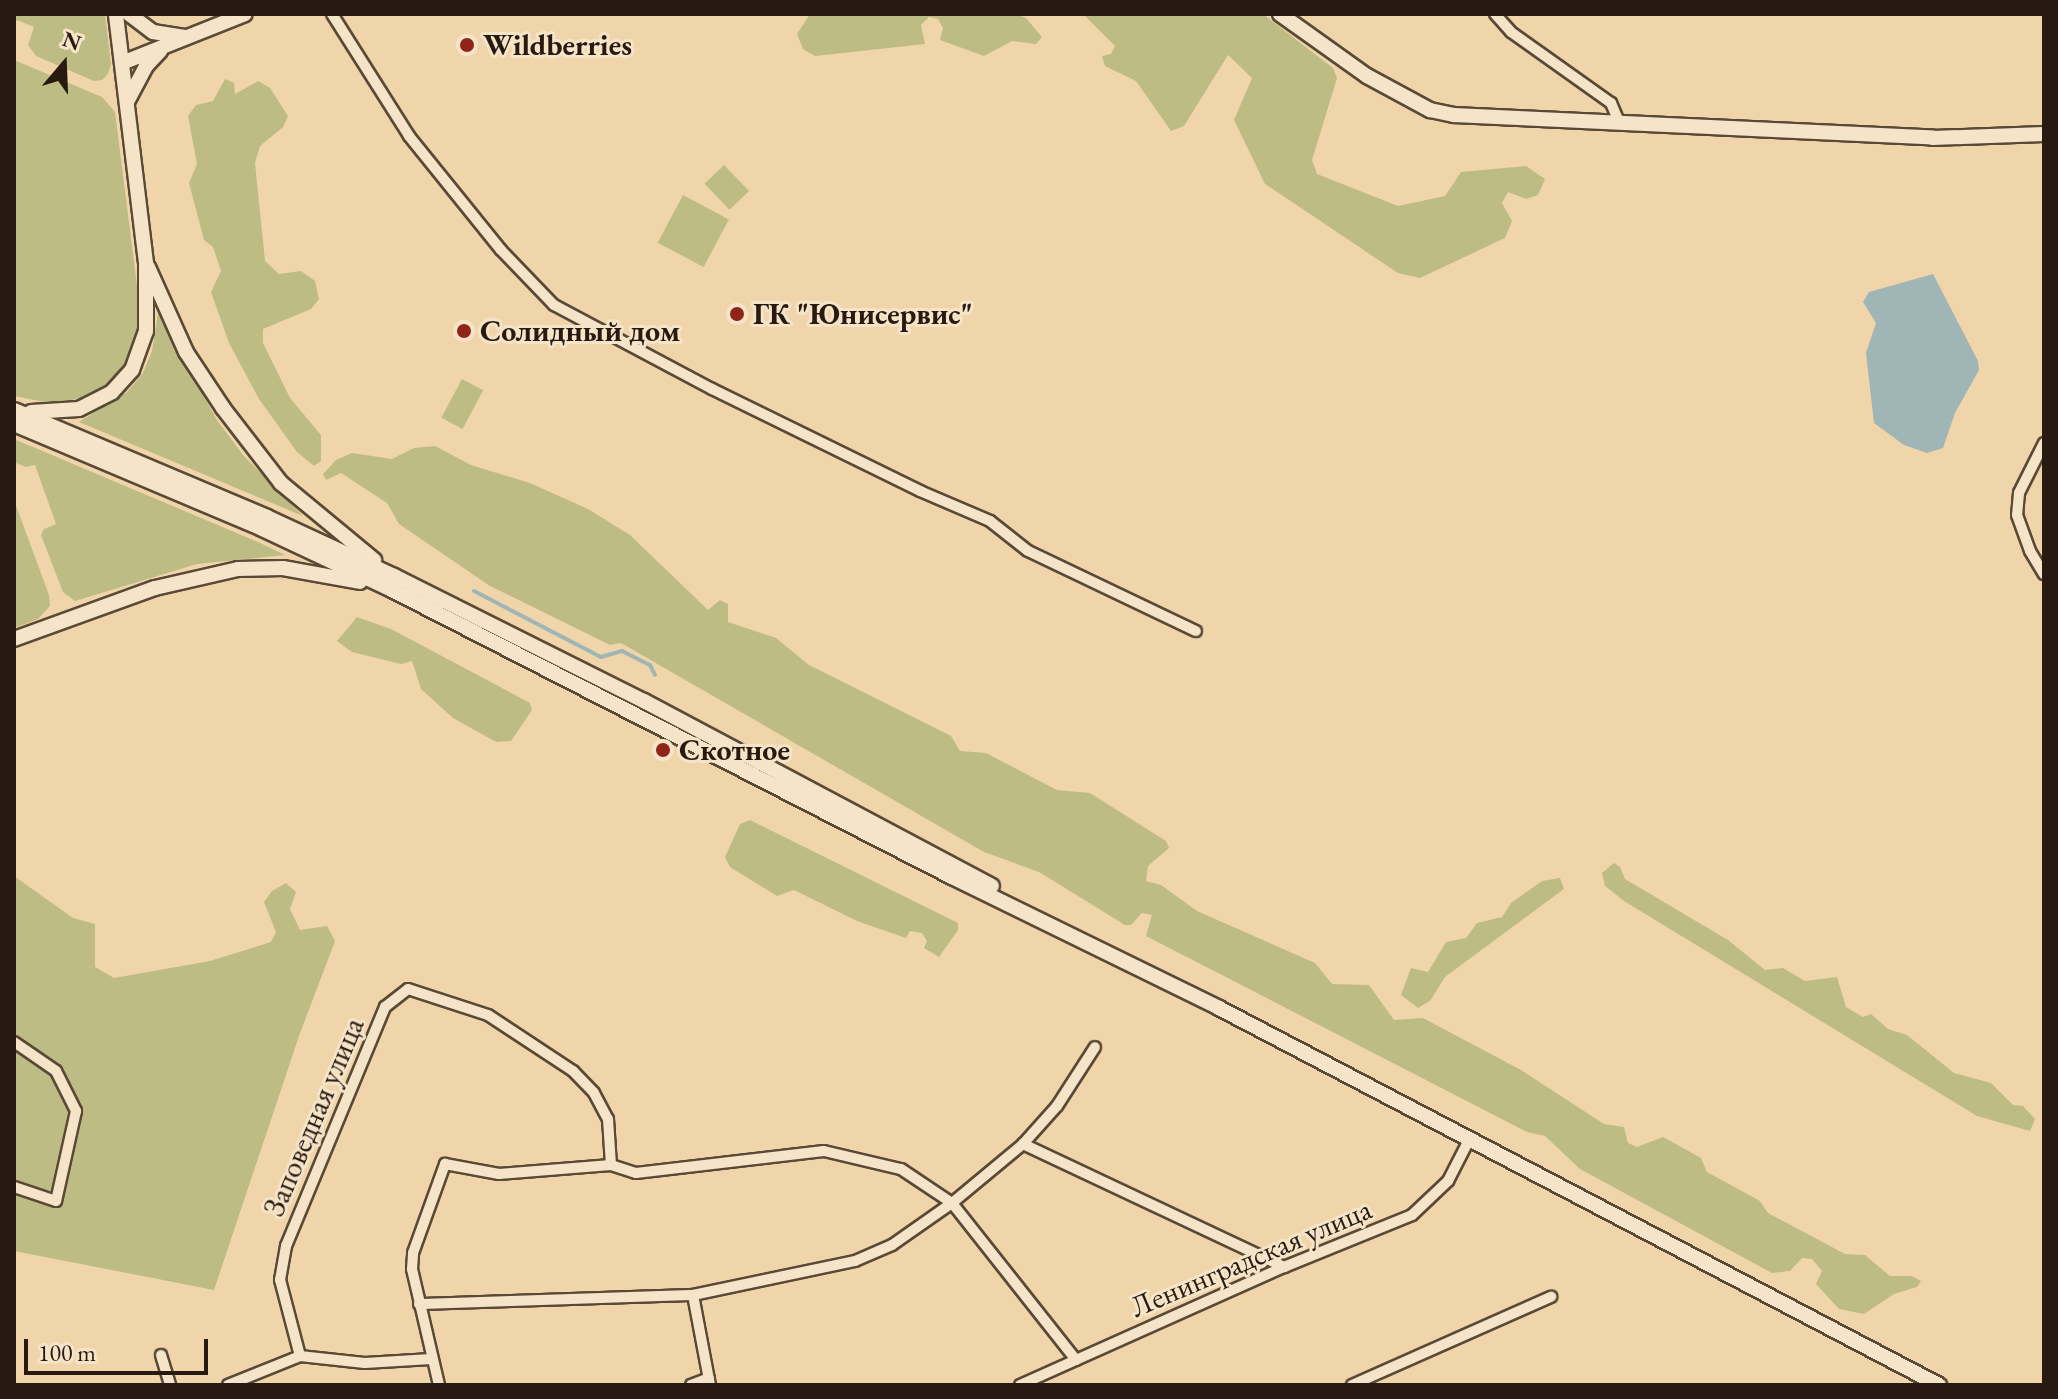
<!DOCTYPE html>
<html>
<head>
<meta charset="utf-8">
<style>
	body { margin:0 }
	#map { position:relative; width:2058px; height:1399px; overflow:hidden; background:#f0d5aa; font-family:"EB Garamond",serif }
	div>[style] { position:absolute }
	.green>* { inset:0; background:#bebc85; transform-origin:0 0 }
	.water>* { inset:0; background:#a0b5b5 }
	.stream>* { height:4px; margin:-2px; padding:0 2px; transform-origin:2px; border-radius:2px; background:#a0b5b5 }
	.roads { filter:drop-shadow(2px 0 #5a4936) drop-shadow(-2px 0 #5a4936) drop-shadow(0 2px #5a4936) drop-shadow(0 -2px #5a4936) }
	.minor>* { height:10px; margin:-5px; padding:0 5px; transform-origin:5px; border-radius:5px; background:#f5e4c8 }
	.secondary>* { height:14px; margin:-7px; padding:0 7px; transform-origin:7px; border-radius:7px; background:#f5e4c8 }
	.dots>* { width:22px; height:22px; translate:-50% -50%; box-sizing:border-box; border:4px solid #f5e4c8; border-radius:50% }
	span { translate:-50% -50%; white-space:nowrap; text-align:center; line-height:1.15; -webkit-text-stroke:6px #f5e4c8; paint-order:stroke }
	.poi-label { font-size:30px; color:#281a10; font-weight:700 }
	.left { translate:0 -50%; text-align:left }
	.street-label { font-size:30px; color:#281a10 }
	.frame { position:absolute; inset:0; border:16px solid #281a10; pointer-events:none }
	.north { position:absolute; left:24px; top:24px; width:80px; height:80px; -webkit-text-stroke:6px #f5e4c8; paint-order:stroke; rotate:19deg; font-size:22px; font-weight:700; line-height:32px; text-align:center; color:#281a10 }
	.north::after { content:''; display:block; margin:auto; width:28px; height:36px; background:#281a10; clip-path:polygon(50% 0,100% 100%,50% 72%,0 100%) }
	.scale { position:absolute; left:24px; top:1339px; width:184px; height:36px; box-sizing:border-box; border:4px solid #281a10; border-top:0; padding-left:10px; font-size:24px; line-height:28px; white-space:nowrap; color:#281a10; -webkit-text-stroke:6px #f5e4c8; paint-order:stroke }
</style>
</head>
<body>
<div id="map">
	<div class="green">
		<div style="clip-path:polygon(14px 14px,105px 14px,111px 64px,108px 74px,102px 80px,94px 81px,36px 56px,28px 45px,34px 27px,17px 20px,14px 24px)"></div>
		<div style="clip-path:polygon(810px 14px,1015px 14px,1026px 18px,1042px 37px,1036px 44px,1012px 41px,984px 56px,940px 40px,943px 28px,938px 19px,929px 17px,921px 25px,925px 44px,815px 56px,803px 49px,797px 34px)"></div>
		<div style="clip-path:polygon(1083px 14px,1263px 14px,1333px 68px,1337px 78px,1312px 160px,1317px 174px,1398px 206px,1445px 196px,1461px 172px,1526px 166px,1545px 179px,1538px 195px,1526px 199px,1508px 192px,1502px 203px,1512px 221px,1505px 238px,1420px 278px,1398px 273px,1265px 184px,1234px 120px,1252px 78px,1228px 55px,1184px 126px,1171px 131px,1136px 81px,1105px 66px,1102px 56px,1111px 54px,1115px 46px)"></div>
		<div style="clip-path:polygon(14px 60px,102px 97px,115px 112px,139px 301px,138px 330px,127px 364px,109px 385px,78px 399px,49px 403px,14px 396px)"></div>
		<div style="clip-path:polygon(225px 79px,234px 83px,235px 94px,258px 81px,270px 88px,288px 116px,283px 127px,260px 146px,255px 163px,265px 261px,279px 274px,301px 271px,315px 281px,319px 299px,311px 309px,263px 329px,263px 343px,290px 398px,321px 435px,321px 461px,314px 466px,297px 452px,259px 399px,229px 343px,211px 292px,221px 271px,213px 247px,204px 240px,189px 183px,197px 164px,188px 116px,196px 105px,213px 101px)"></div>
		<div style="left:724px;top:165px;width:36px;height:27px;rotate:46deg"></div>
		<div style="left:683px;top:195px;width:52px;height:54px;rotate:28deg"></div>
		<div style="clip-path:polygon(159px 306px,172px 340px,217px 420px,243px 455px,303px 516px,79px 422px,127px 392px,143px 373px,152px 351px)"></div>
		<div style="left:462px;top:379px;width:24px;height:44px;rotate:28deg"></div>
		<div style="clip-path:polygon(14px 439px,258px 542px,285px 555px,197px 564px,75px 601px,63px 592px,41px 535px,44px 529px,56px 524px,35px 465px,26px 467px,16px 463px)"></div>
		<div style="clip-path:polygon(435px 446px,471px 465px,530px 483px,588px 509px,630px 535px,708px 610px,720px 600px,728px 604px,728px 622px,776px 638px,809px 665px,951px 736px,960px 751px,986px 753px,1057px 790px,1090px 793px,1166px 841px,1169px 848px,1148px 866px,1146px 881px,1161px 885px,1197px 911px,1315px 963px,1332px 984px,1369px 985px,1394px 1020px,1423px 1018px,1521px 1070px,1604px 1124px,1624px 1127px,1628px 1143px,1637px 1147px,1663px 1137px,1701px 1158px,1707px 1172px,1760px 1201px,1768px 1213px,1845px 1254px,1865px 1255px,1890px 1276px,1912px 1276px,1921px 1281px,1917px 1287px,1894px 1294px,1864px 1314px,1839px 1309px,1816px 1284px,1822px 1271px,1812px 1259px,1802px 1258px,1790px 1271px,1772px 1273px,1580px 1169px,1545px 1136px,1527px 1132px,1146px 936px,1152px 915px,1142px 913px,1131px 925px,1125px 925px,1039px 872px,984px 852px,621px 643px,610px 645px,490px 586px,399px 524px,387px 503px,341px 473px,326px 480px,323px 474px,336px 460px,352px 453px,392px 459px,414px 448px)"></div>
		<div style="clip-path:polygon(14px 500px,49px 595px,50px 606px,38px 619px,14px 628px)"></div>
		<div style="clip-path:polygon(357px 617px,391px 629px,530px 703px,532px 710px,511px 741px,496px 742px,453px 718px,421px 689px,412px 661px,401px 664px,352px 652px,337px 641px)"></div>
		<div style="clip-path:polygon(750px 820px,958px 923px,958px 930px,939px 957px,924px 948px,927px 941px,922px 933px,910px 931px,906px 938px,857px 921px,794px 890px,777px 896px,730px 867px,725px 857px,740px 824px)"></div>
		<div style="clip-path:polygon(1614px 863px,1620px 867px,1625px 879px,1728px 940px,1765px 970px,1783px 968px,1805px 981px,1837px 977px,1846px 1007px,1863px 1017px,1871px 1014px,1888px 1029px,1907px 1035px,1954px 1073px,1991px 1083px,2013px 1105px,2023px 1106px,2035px 1119px,2030px 1131px,1977px 1116px,1624px 901px,1605px 886px,1602px 873px)"></div>
		<div style="clip-path:polygon(14px 876px,73px 918px,95px 924px,95px 967px,114px 978px,210px 961px,271px 942px,276px 932px,264px 902px,272px 891px,286px 883px,296px 892px,290px 909px,300px 930px,327px 926px,335px 941px,299px 1036px,214px 1290px,14px 1251px)"></div>
		<div style="clip-path:polygon(1560px 878px,1564px 889px,1445px 977px,1430px 1001px,1418px 1008px,1401px 995px,1411px 968px,1428px 972px,1446px 942px,1466px 938px,1477px 923px,1502px 917px,1511px 903px,1542px 881px)"></div>
	</div>
	<div class="water">
		<div style="clip-path:polygon(1933px 274px,1978px 361px,1979px 370px,1955px 413px,1943px 448px,1927px 453px,1904px 445px,1874px 423px,1866px 353px,1876px 323px,1863px 302px,1869px 292px)"></div>
	</div>
	<div class="stream">
		<div style="left:474px;top:591px;width:143px;rotate:27.5deg"></div>
		<div style="left:601px;top:657px;width:22px;rotate:-16deg"></div>
		<div style="left:622px;top:651px;width:31px;rotate:27deg"></div>
		<div style="left:650px;top:665px;width:11px;rotate:63deg"></div>
	</div>
	<div class="roads">
		<div class="minor">
			<div style="left:332px;top:14px;width:144px;rotate:57.7deg"></div>
			<div style="left:409px;top:136px;width:146px;rotate:51.1deg"></div>
			<div style="left:501px;top:250px;width:76px;rotate:46.1deg"></div>
			<div style="left:554px;top:305px;width:179px;rotate:28deg"></div>
			<div style="left:712px;top:389px;width:232px;rotate:26.1deg"></div>
			<div style="left:920px;top:491px;width:76px;rotate:23.2deg"></div>
			<div style="left:990px;top:521px;width:48px;rotate:38.3deg"></div>
			<div style="left:1028px;top:551px;width:186px;rotate:25.5deg"></div>
			<div style="left:1495px;top:14px;width:24px;rotate:48deg"></div>
			<div style="left:1511px;top:32px;width:123px;rotate:35.4deg"></div>
			<div style="left:1611px;top:103px;width:23px;rotate:67deg"></div>
			<div style="left:2044px;top:443px;width:56px;rotate:116.6deg"></div>
			<div style="left:2019px;top:493px;width:22px;rotate:95deg"></div>
			<div style="left:2017px;top:515px;width:38px;rotate:70deg"></div>
			<div style="left:2030px;top:551px;width:27px;rotate:59deg"></div>
			<div style="left:14px;top:1042px;width:51px;rotate:34.6deg"></div>
			<div style="left:56px;top:1071px;width:45px;rotate:63.4deg"></div>
			<div style="left:76px;top:1111px;width:92px;rotate:102.5deg"></div>
			<div style="left:56px;top:1201px;width:44px;rotate:-161.6deg"></div>
			<div style="left:1023px;top:1144px;width:289px;rotate:25.2deg"></div>
			<div style="left:693px;top:1295px;width:92px;rotate:79.3deg"></div>
			<div style="left:419px;top:1304px;width:274px;rotate:-1.9deg"></div>
			<div style="left:693px;top:1295px;width:166px;rotate:-11.9deg"></div>
			<div style="left:855px;top:1261px;width:40px;rotate:-23.4deg"></div>
			<div style="left:892px;top:1245px;width:73px;rotate:-35deg"></div>
			<div style="left:952px;top:1203px;width:92px;rotate:-39.7deg"></div>
			<div style="left:1023px;top:1144px;width:51px;rotate:-48.2deg"></div>
			<div style="left:1057px;top:1106px;width:70px;rotate:-57.2deg"></div>
			<div style="left:161px;top:1355px;width:31px;rotate:73deg"></div>
			<div style="left:300px;top:1356px;width:79px;rotate:-104.7deg"></div>
			<div style="left:280px;top:1280px;width:35px;rotate:-80deg"></div>
			<div style="left:286px;top:1246px;width:259px;rotate:-67.5deg"></div>
			<div style="left:385px;top:1007px;width:29px;rotate:-38deg"></div>
			<div style="left:408px;top:989px;width:84px;rotate:18deg"></div>
			<div style="left:488px;top:1015px;width:102px;rotate:33.4deg"></div>
			<div style="left:573px;top:1071px;width:30px;rotate:46deg"></div>
			<div style="left:594px;top:1093px;width:30px;rotate:62deg"></div>
			<div style="left:608px;top:1119px;width:46px;rotate:86.3deg"></div>
			<div style="left:611px;top:1165px;width:26px;rotate:18deg"></div>
			<div style="left:636px;top:1173px;width:189px;rotate:-6.7deg"></div>
			<div style="left:824px;top:1151px;width:79px;rotate:13.2deg"></div>
			<div style="left:901px;top:1169px;width:61px;rotate:33.7deg"></div>
			<div style="left:952px;top:1203px;width:200px;rotate:51.7deg"></div>
			<div style="left:228px;top:1385px;width:78px;rotate:-21.9deg"></div>
			<div style="left:300px;top:1356px;width:65px;rotate:6.1deg"></div>
			<div style="left:365px;top:1363px;width:66px;rotate:-3.5deg"></div>
			<div style="left:439px;top:1385px;width:119px;rotate:-103.1deg"></div>
			<div style="left:412px;top:1269px;width:16px;rotate:-86deg"></div>
			<div style="left:413px;top:1253px;width:95px;rotate:-70.2deg"></div>
			<div style="left:445px;top:1164px;width:55px;rotate:10.5deg"></div>
			<div style="left:499px;top:1174px;width:112px;rotate:-4.6deg"></div>
			<div style="left:691px;top:1385px;width:19px;rotate:-21deg"></div>
			<div style="left:1020px;top:1385px;width:289px;rotate:-24.1deg"></div>
			<div style="left:1284px;top:1267px;width:138px;rotate:-22.1deg"></div>
			<div style="left:1412px;top:1215px;width:50px;rotate:-43.4deg"></div>
			<div style="left:1448px;top:1181px;width:48px;rotate:-62.9deg"></div>
			<div style="left:1352px;top:1385px;width:218px;rotate:-23.9deg"></div>
		</div>
		<div class="secondary">
			<div style="left:129px;top:14px;width:30px;rotate:37deg"></div>
			<div style="left:153px;top:32px;width:32px;rotate:9deg"></div>
			<div style="left:1280px;top:14px;width:107px;rotate:35.5deg"></div>
			<div style="left:1367px;top:76px;width:72px;rotate:28.4deg"></div>
			<div style="left:1430px;top:110px;width:25px;rotate:12deg"></div>
			<div style="left:1454px;top:115px;width:480px;rotate:2.7deg"></div>
			<div style="left:1933px;top:138px;width:111px;rotate:-2.1deg"></div>
			<div style="left:122px;top:63px;width:132px;rotate:-21.7deg"></div>
			<div style="left:128px;top:100px;width:38px;rotate:-62deg"></div>
			<div style="left:146px;top:66px;width:21px;rotate:-47deg"></div>
			<div style="left:148px;top:267px;width:93px;rotate:65.9deg"></div>
			<div style="left:186px;top:352px;width:67px;rotate:56.5deg"></div>
			<div style="left:223px;top:408px;width:95px;rotate:52.3deg"></div>
			<div style="left:281px;top:483px;width:121px;rotate:39.6deg"></div>
			<div style="left:14px;top:410px;width:275px;rotate:22.9deg"></div>
			<div style="left:267px;top:517px;width:140px;rotate:24.9deg"></div>
			<div style="left:394px;top:576px;width:280px;rotate:26.6deg"></div>
			<div style="left:644px;top:701px;width:394px;rotate:28deg"></div>
			<div style="left:31px;top:412px;width:48px;rotate:-3.6deg"></div>
			<div style="left:79px;top:409px;width:37px;rotate:-27deg"></div>
			<div style="left:112px;top:392px;width:30px;rotate:-48deg"></div>
			<div style="left:132px;top:370px;width:41px;rotate:-70.3deg"></div>
			<div style="left:146px;top:331px;width:68px;rotate:-90deg"></div>
			<div style="left:146px;top:263px;width:251px;rotate:-96.9deg"></div>
			<div style="left:14px;top:424px;width:269px;rotate:22.9deg"></div>
			<div style="left:262px;top:529px;width:144px;rotate:25.1deg"></div>
			<div style="left:392px;top:590px;width:629px;rotate:27.14deg"></div>
			<div style="left:952px;top:877px;width:297px;rotate:26.1deg"></div>
			<div style="left:1219px;top:1008px;width:813px;rotate:27.64deg"></div>
			<div style="left:14px;top:639px;width:150px;rotate:-19.9deg"></div>
			<div style="left:155px;top:588px;width:85px;rotate:-12.9deg"></div>
			<div style="left:238px;top:569px;width:45px;rotate:-1.3deg"></div>
			<div style="left:283px;top:568px;width:78px;rotate:10.3deg"></div>
		</div>
	</div>
	<div class="dots">
		<div style="left:467px;top:45px;background:#8f2418"></div>
		<div style="left:737px;top:314px;background:#8f2418"></div>
		<div style="left:464px;top:331px;background:#8f2418"></div>
		<div style="left:663px;top:750px;background:#8f2418"></div>
	</div>
	<div class="poi-label">
		<span class="left" style="left:483px;top:45px">Wildberries</span>
		<span class="left" style="left:753px;top:314px">ГК "Юнисервис"</span>
		<span class="left" style="left:480px;top:331px">Солидный дом</span>
		<span class="left" style="left:679px;top:750px">Скотное</span>
	</div>
	<div class="street-label">
		<span style="left:314px;top:1117px;rotate:-67deg">Заповедная улица</span>
		<span style="left:1251px;top:1258px;rotate:-23deg">Ленинградская улица</span>
	</div>
	<div class="frame"></div>
	<div class="north">N</div>
	<div class="scale">100 m</div>
</div>
</body>
</html>
